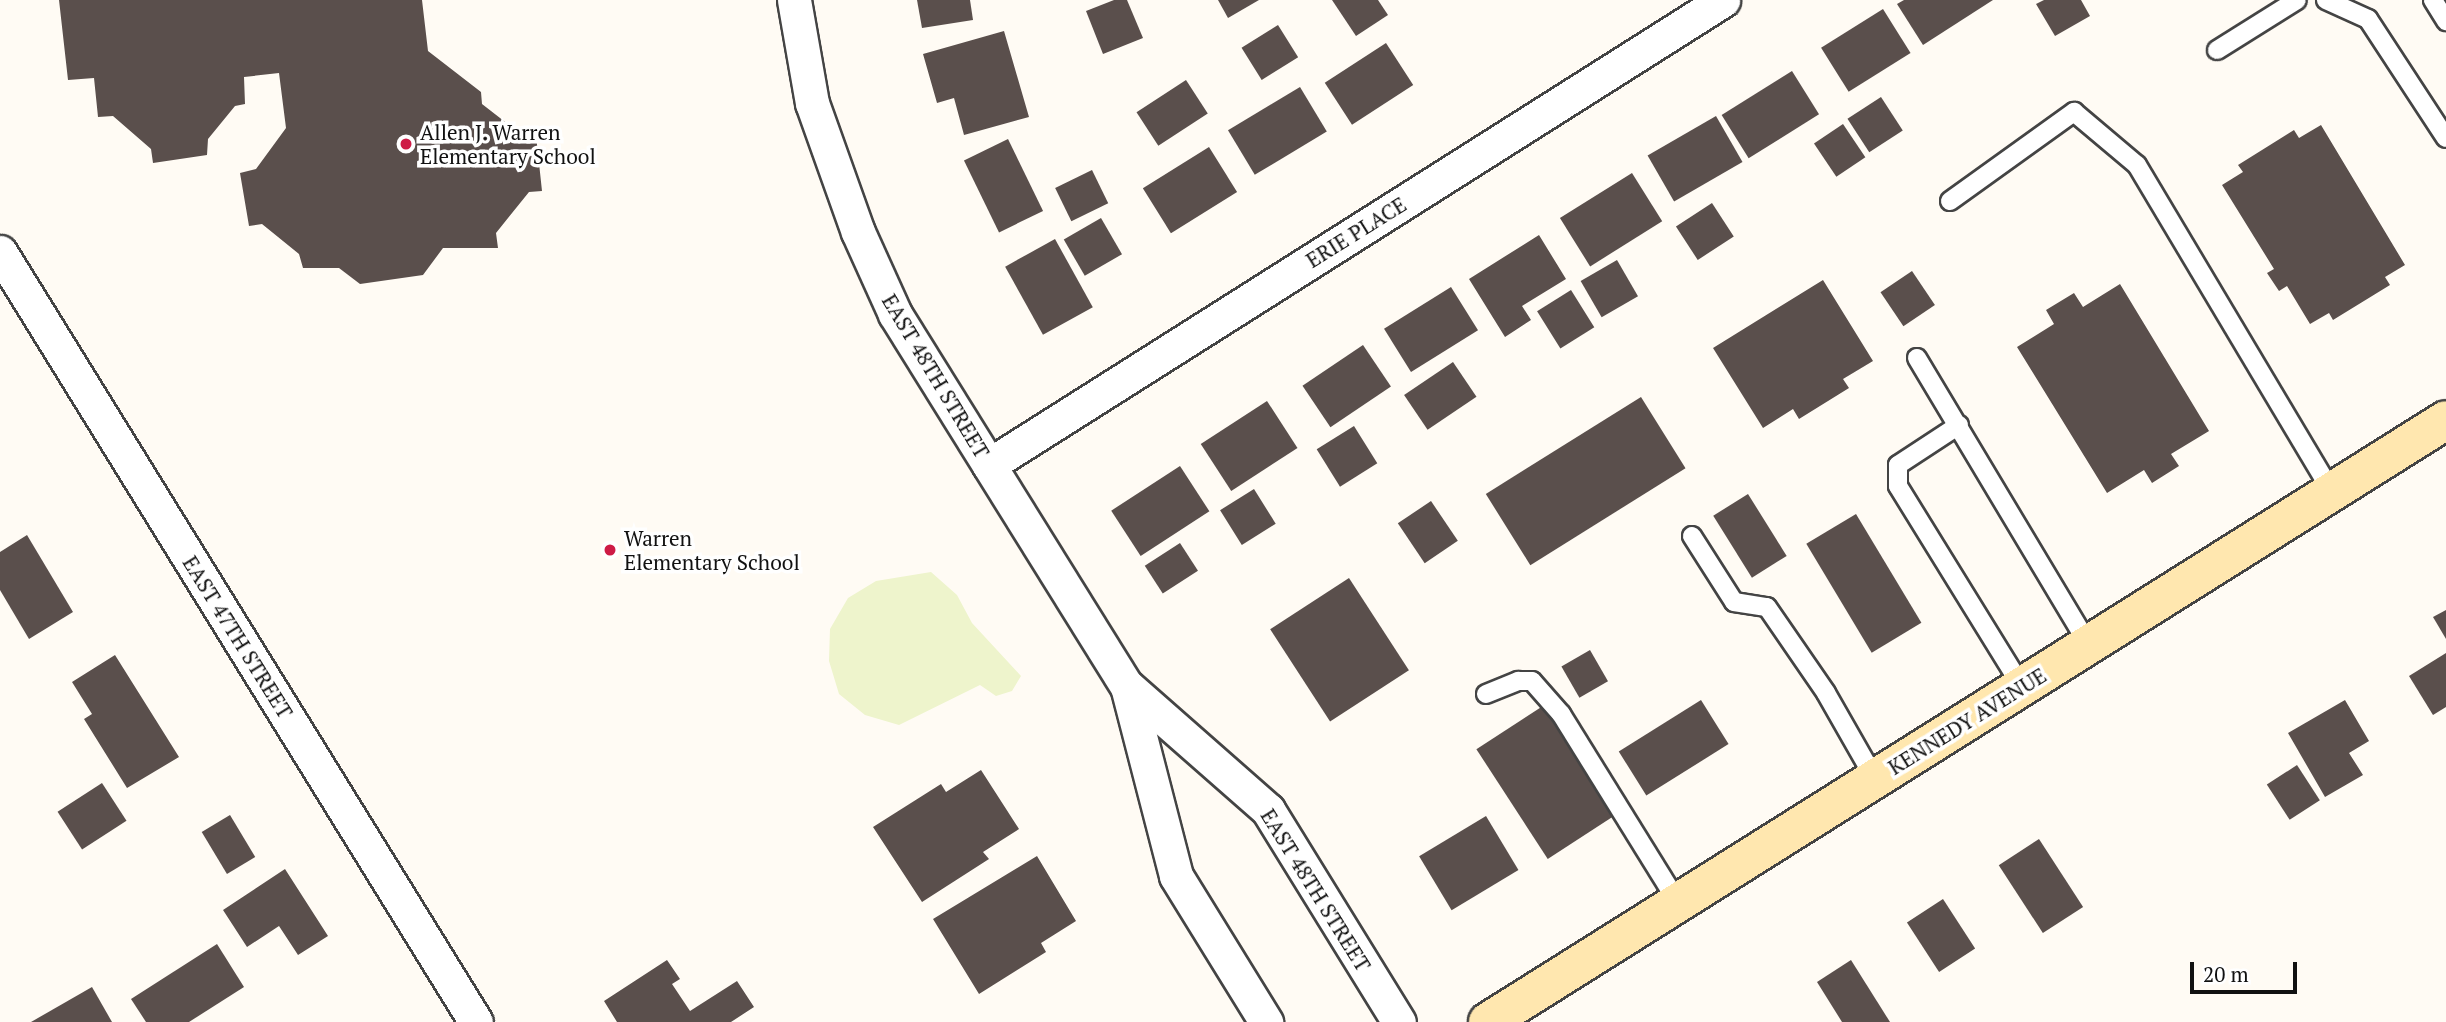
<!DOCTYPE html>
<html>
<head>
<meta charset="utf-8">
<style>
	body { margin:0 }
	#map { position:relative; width:2446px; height:1022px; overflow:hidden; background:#fffbf4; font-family:"PT Serif",serif }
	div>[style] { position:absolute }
	.pitch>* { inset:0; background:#eef4cc }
	.building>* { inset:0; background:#5a4f4c; transform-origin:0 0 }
	.roads { filter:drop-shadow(2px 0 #444) drop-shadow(-2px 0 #444) drop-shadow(0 2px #444) drop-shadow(0 -2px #444) }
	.lane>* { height:18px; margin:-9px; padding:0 9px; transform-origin:9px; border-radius:9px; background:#fff }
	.street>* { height:33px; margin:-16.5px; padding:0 16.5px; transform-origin:16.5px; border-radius:16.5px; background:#fff }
	.secondary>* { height:38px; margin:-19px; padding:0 19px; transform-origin:19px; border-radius:19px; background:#ffe7af }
	.dots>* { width:19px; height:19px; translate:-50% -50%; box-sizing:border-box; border:4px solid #fff; border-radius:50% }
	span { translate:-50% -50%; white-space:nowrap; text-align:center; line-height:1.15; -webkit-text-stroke:7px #fff; paint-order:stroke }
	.poi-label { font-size:21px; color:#111 }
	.left { translate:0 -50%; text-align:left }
	.street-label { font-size:21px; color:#111 }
	.scale { position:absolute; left:2190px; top:962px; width:107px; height:32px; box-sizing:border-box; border:4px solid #111; border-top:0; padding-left:9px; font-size:21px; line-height:24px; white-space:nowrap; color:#111; -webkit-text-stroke:5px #fff; paint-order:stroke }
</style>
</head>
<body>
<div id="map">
	<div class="pitch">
		<div style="clip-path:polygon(931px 572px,957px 595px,972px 623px,1021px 676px,1012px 691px,996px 696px,980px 685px,899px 725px,865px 715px,839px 694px,829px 661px,830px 629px,848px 598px,876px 581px)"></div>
	</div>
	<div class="building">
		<div style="clip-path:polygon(59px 0,422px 0,428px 51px,481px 92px,482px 104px,523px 136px,536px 135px,542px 191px,529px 192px,496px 233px,498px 248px,443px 248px,423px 275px,360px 284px,339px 268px,303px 268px,299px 254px,262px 224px,249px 226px,240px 173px,256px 169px,286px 128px,279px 73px,244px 77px,245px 104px,235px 106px,208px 139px,207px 155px,153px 163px,151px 149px,113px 116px,98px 117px,94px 78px,68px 80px)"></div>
		<div style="clip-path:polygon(917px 0,970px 0,973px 20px,922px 28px)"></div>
		<div style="clip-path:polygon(1114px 0,1127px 0,1143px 38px,1103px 54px,1086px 11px)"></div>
		<div style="clip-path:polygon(1218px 0,1259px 0,1228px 18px)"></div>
		<div style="clip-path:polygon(1332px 0,1378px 0,1388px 15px,1356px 36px)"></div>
		<div style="clip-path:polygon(1904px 0,1993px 0,1923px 45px,1897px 4px)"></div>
		<div style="clip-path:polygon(2044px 0,2081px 0,2090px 16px,2055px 36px,2036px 4px)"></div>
		<div style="left:1883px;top:9px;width:52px;height:73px;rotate:58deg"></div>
		<div style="left:1278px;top:25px;width:38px;height:43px;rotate:58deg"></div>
		<div style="clip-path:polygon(1004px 31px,1029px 117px,964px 135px,954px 98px,937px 103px,923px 54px)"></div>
		<div style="left:1386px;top:43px;width:50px;height:73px;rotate:57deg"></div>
		<div style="left:1792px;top:71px;width:51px;height:83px;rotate:58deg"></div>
		<div style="left:1186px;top:80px;width:40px;height:59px;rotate:57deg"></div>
		<div style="left:1300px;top:87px;width:52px;height:84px;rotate:59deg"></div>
		<div style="left:1881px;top:97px;width:40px;height:40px;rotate:57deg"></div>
		<div style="left:1716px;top:116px;width:53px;height:79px;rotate:60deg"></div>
		<div style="left:1843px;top:124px;width:40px;height:35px;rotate:56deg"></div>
		<div style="clip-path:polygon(2321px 125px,2405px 265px,2385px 277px,2390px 285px,2333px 320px,2329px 313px,2310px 324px,2287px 286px,2279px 291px,2267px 273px,2274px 269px,2222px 185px,2243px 172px,2238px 165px,2294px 130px,2299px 138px)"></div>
		<div style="left:1008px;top:139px;width:80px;height:49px;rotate:64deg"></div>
		<div style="left:1209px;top:147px;width:53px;height:78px;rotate:58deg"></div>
		<div style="left:1092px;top:170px;width:37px;height:41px;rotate:64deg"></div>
		<div style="left:1632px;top:173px;width:57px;height:85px;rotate:58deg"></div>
		<div style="left:1712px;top:203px;width:40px;height:43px;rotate:57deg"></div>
		<div style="left:1101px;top:218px;width:42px;height:43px;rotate:60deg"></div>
		<div style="clip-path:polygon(1539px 235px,1566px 279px,1522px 306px,1531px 320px,1505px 337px,1469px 279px)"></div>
		<div style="left:1055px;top:239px;width:78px;height:57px;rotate:61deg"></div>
		<div style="left:1617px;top:260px;width:42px;height:42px;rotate:60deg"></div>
		<div style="left:1912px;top:271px;width:41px;height:38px;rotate:56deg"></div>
		<div style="clip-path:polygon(1823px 280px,1873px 361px,1843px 379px,1849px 388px,1799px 419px,1793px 409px,1763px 428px,1713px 348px)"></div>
		<div style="clip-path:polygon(2120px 284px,2209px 431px,2171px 454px,2179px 466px,2152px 483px,2144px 470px,2107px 493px,2017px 347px,2054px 324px,2046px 310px,2074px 293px,2083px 307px)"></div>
		<div style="left:1451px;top:287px;width:51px;height:79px;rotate:58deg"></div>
		<div style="left:1571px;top:290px;width:44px;height:40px;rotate:58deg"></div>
		<div style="left:1363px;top:345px;width:50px;height:73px;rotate:56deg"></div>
		<div style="left:1453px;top:362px;width:42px;height:59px;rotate:56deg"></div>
		<div style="left:1641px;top:397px;width:84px;height:183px;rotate:58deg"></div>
		<div style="left:1267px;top:401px;width:56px;height:79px;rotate:57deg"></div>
		<div style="left:1354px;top:426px;width:44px;height:44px;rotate:58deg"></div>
		<div style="left:1180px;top:466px;width:54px;height:82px;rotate:57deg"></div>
		<div style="left:1254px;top:489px;width:41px;height:40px;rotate:58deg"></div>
		<div style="left:1748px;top:494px;width:73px;height:41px;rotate:58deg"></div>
		<div style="left:1431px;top:501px;width:48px;height:40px;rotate:56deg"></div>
		<div style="left:1856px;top:514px;width:127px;height:58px;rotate:59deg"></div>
		<div style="clip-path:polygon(27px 535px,73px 612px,29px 639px,0 590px,0 552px)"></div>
		<div style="left:1180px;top:543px;width:33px;height:42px;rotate:57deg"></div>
		<div style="left:1349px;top:578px;width:110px;height:94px;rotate:57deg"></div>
		<div style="clip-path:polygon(2446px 610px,2446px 639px,2433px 617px)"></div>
		<div style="left:1590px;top:650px;width:36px;height:33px;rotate:60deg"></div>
		<div style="clip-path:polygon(2446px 653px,2446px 707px,2433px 715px,2409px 676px)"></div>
		<div style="clip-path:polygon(115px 655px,179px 757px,127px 788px,84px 719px,92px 714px,72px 682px)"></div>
		<div style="left:1701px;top:700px;width:52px;height:97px;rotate:58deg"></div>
		<div style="clip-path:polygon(2345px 700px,2369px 741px,2349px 753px,2363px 775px,2325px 797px,2288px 733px)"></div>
		<div style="left:1546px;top:704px;width:131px;height:83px;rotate:57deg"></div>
		<div style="left:2297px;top:765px;width:42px;height:36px;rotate:57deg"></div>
		<div style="clip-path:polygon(981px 770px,1019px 829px,983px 852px,989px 859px,922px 902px,873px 827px,941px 784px,946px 792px)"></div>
		<div style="left:102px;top:783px;width:45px;height:53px;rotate:57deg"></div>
		<div style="left:230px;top:815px;width:49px;height:33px;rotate:59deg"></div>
		<div style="left:1486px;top:816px;width:63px;height:78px;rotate:59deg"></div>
		<div style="left:2039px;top:839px;width:81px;height:48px;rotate:57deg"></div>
		<div style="clip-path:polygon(1037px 856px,1076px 921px,1041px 943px,1046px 952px,979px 994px,933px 919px)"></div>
		<div style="clip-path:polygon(285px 869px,328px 936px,298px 955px,279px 926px,247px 947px,223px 910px)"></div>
		<div style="left:1943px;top:899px;width:59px;height:43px;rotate:57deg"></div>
		<div style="clip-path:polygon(217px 944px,244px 987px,189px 1022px,146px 1022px,131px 999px)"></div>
		<div style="clip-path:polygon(667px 960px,680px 979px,672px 984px,690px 1011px,737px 981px,754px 1007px,731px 1022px,617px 1022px,604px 1001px)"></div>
		<div style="clip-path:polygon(1851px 960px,1890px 1022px,1842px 1022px,1817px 982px)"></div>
		<div style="clip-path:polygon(92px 987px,112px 1022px,31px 1022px)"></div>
	</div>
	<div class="roads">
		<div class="lane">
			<div style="left:2326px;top:0;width:46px;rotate:24.3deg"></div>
			<div style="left:2368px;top:19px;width:142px;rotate:56.8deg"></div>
			<div style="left:2433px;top:0;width:25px;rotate:58deg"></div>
			<div style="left:2217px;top:50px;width:94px;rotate:-32deg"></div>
			<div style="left:1950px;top:201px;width:153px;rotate:-35.7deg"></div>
			<div style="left:2074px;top:112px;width:82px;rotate:40.1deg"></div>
			<div style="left:2137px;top:165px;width:381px;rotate:59.2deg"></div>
			<div style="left:1917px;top:358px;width:335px;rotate:59.1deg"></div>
			<div style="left:1959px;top:425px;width:73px;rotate:146.7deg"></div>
			<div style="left:1898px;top:465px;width:21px;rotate:90deg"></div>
			<div style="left:1898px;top:486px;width:236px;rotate:58.3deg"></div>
			<div style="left:1692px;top:536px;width:78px;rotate:57.5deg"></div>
			<div style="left:1734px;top:602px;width:33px;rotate:9deg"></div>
			<div style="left:1767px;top:607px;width:104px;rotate:55.5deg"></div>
			<div style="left:1826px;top:693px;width:99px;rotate:60.3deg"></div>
			<div style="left:1486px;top:694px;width:35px;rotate:-22deg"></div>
			<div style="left:1518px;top:681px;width:14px"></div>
			<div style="left:1532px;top:681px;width:44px;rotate:48.7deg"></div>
			<div style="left:1561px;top:714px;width:222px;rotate:58.2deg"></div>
		</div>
		<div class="street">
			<div style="left:794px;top:0;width:105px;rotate:80.1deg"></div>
			<div style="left:812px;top:103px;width:137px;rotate:70.4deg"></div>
			<div style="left:858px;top:232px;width:90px;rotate:65.7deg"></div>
			<div style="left:895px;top:314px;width:438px;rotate:58.1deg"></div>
			<div style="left:1127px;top:686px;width:188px;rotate:41.3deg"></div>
			<div style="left:1268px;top:810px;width:249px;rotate:58.3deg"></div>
			<div style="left:0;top:252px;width:905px;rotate:58.28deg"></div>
			<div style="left:989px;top:465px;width:869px;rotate:-32.35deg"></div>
			<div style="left:1127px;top:686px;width:196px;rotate:75.5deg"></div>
			<div style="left:1176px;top:876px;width:172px;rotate:58.3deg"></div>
		</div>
		<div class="secondary">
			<div style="left:1488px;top:1022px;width:1131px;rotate:-32.14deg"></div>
		</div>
	</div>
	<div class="dots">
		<div style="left:406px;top:144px;background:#ce1b46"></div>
		<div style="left:610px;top:550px;background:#ce1b46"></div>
	</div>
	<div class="poi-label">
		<span class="left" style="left:420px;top:144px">Allen J. Warren<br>Elementary School</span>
		<span class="left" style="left:624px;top:550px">Warren<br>Elementary School</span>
	</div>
	<div class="street-label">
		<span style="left:1356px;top:232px;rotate:-32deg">ERIE PLACE</span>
		<span style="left:936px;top:376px;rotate:59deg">EAST 48TH STREET</span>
		<span style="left:238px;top:637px;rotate:58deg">EAST 47TH STREET</span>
		<span style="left:1967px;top:721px;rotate:-32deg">KENNEDY AVENUE</span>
		<span style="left:1316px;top:890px;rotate:58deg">EAST 48TH STREET</span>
	</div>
	<div class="scale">20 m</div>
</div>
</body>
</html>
